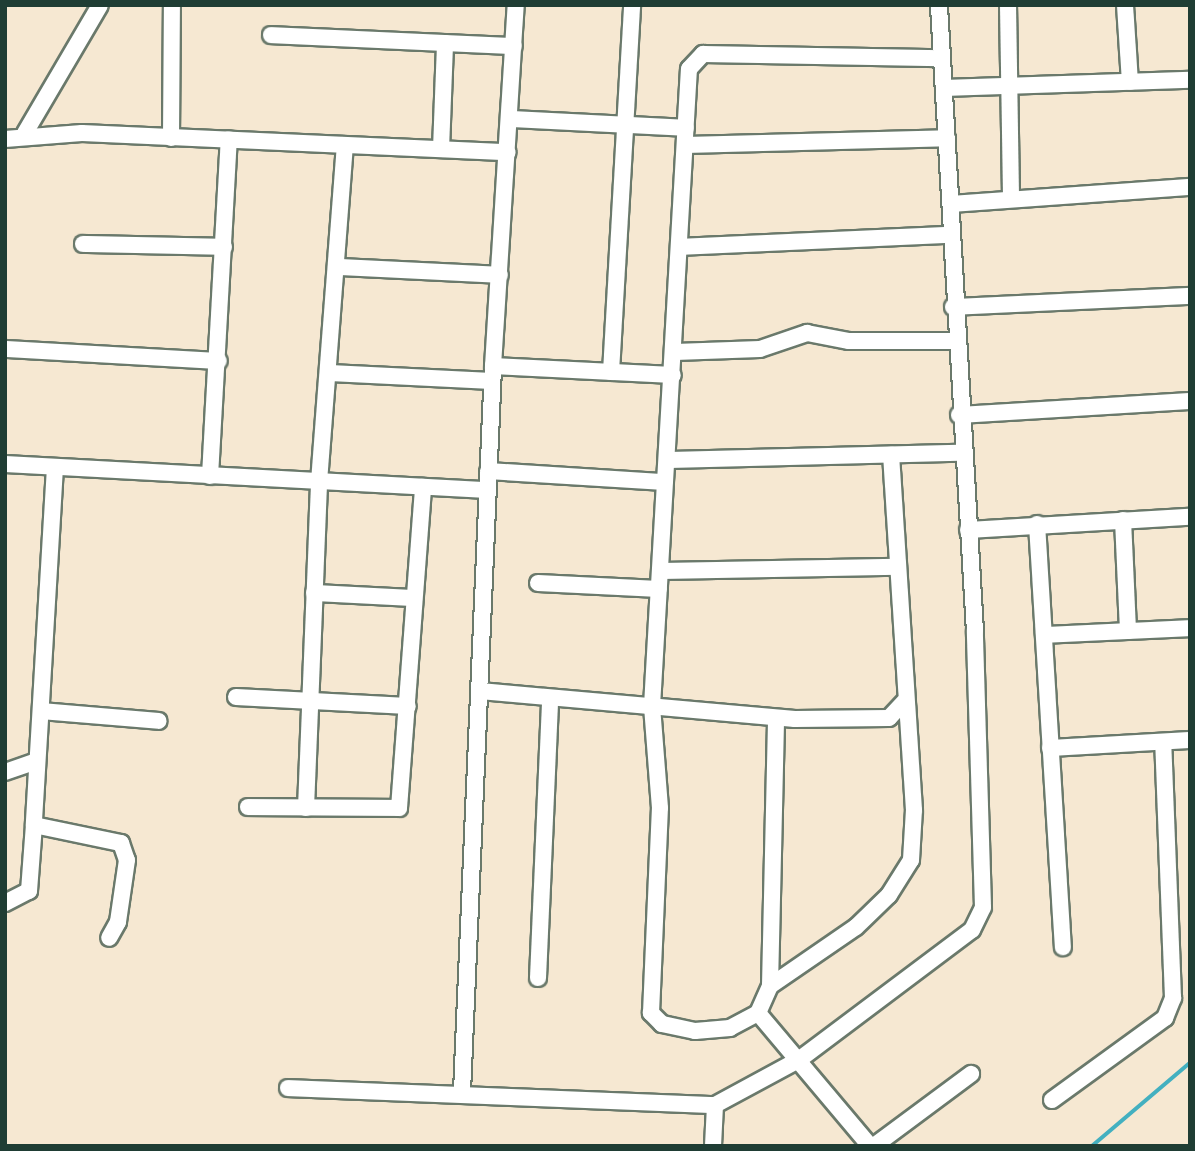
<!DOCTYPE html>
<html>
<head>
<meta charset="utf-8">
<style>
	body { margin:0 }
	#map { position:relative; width:1195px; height:1151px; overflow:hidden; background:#f6e8d2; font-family:"Comic Neue",sans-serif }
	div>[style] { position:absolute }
	.stream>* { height:3.5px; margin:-1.75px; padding:0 1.75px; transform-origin:1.75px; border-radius:1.75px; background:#43b0c0 }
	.roads { filter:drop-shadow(2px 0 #6a796b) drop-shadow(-2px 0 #6a796b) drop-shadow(0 2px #6a796b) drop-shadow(0 -2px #6a796b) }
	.minor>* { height:16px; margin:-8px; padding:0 8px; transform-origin:8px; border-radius:8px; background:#fff }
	span { translate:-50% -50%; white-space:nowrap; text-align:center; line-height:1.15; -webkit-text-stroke:5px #fbf7ec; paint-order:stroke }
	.frame { position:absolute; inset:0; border:7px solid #1f3d34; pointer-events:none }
</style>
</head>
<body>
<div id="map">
	<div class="stream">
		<div style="left:1092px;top:1146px;width:128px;rotate:-40.3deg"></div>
	</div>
	<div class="roads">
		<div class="minor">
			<div style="left:1008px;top:5px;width:192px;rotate:89.1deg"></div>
			<div style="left:1125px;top:5px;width:77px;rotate:86.3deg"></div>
			<div style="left:271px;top:35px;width:243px;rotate:2.6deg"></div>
			<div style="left:944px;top:88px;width:246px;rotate:-1.9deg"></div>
			<div style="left:510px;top:119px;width:176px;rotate:2.9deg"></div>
			<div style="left:25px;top:133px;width:148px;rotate:-59.6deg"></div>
			<div style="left:171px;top:138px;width:133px;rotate:-89.6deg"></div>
			<div style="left:5px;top:139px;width:77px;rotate:-4.5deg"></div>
			<div style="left:82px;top:133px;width:426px;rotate:2.6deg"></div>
			<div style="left:685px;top:145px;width:262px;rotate:-1.5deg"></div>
			<div style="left:441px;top:149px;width:106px;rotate:-87.8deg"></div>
			<div style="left:952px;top:204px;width:239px;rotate:-4.1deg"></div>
			<div style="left:83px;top:244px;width:141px;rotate:1.2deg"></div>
			<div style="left:680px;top:247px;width:268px;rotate:-2.6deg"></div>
			<div style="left:338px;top:267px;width:162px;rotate:2.8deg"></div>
			<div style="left:953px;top:307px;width:237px;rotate:-2.7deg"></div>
			<div style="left:5px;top:349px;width:214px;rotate:3.2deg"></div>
			<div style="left:675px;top:352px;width:85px;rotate:-2deg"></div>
			<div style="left:760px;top:349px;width:50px;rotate:-18.8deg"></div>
			<div style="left:807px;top:333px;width:43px;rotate:10.8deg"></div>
			<div style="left:849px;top:341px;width:106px"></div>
			<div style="left:493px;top:366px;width:180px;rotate:2.9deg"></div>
			<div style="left:611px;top:372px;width:368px;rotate:-86.7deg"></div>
			<div style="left:330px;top:373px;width:162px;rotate:2.8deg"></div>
			<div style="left:959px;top:415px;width:231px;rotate:-3.5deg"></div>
			<div style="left:667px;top:460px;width:294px;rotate:-1.4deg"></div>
			<div style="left:5px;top:464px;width:483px;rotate:3.1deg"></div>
			<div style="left:55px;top:467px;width:359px;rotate:93.4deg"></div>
			<div style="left:34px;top:825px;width:89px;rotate:11.7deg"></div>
			<div style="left:121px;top:843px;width:18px;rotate:71deg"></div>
			<div style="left:127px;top:860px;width:63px;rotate:98.3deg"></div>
			<div style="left:118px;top:922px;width:18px;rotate:119deg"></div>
			<div style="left:488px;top:471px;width:177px;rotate:3.6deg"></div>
			<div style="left:210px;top:476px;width:337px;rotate:-86.8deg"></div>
			<div style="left:1123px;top:520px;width:111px;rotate:87.4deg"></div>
			<div style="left:1037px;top:524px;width:424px;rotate:86.5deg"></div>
			<div style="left:968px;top:530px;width:222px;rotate:-3.4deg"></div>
			<div style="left:661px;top:571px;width:237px;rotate:-1deg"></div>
			<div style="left:538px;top:583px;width:121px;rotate:2.8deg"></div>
			<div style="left:314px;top:593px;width:100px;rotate:2.9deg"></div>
			<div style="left:1044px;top:635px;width:146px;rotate:-2.7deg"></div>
			<div style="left:480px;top:691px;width:316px;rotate:5.1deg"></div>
			<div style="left:795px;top:719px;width:94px;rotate:-0.6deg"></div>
			<div style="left:889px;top:718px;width:22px;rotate:-47deg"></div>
			<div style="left:236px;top:697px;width:172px;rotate:3deg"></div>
			<div style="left:41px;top:711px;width:118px;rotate:4.8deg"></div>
			<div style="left:1050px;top:748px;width:140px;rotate:-3.3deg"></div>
			<div style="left:5px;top:772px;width:34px;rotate:-19deg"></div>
			<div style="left:248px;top:807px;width:151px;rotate:0.4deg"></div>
			<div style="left:399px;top:808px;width:322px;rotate:-85.7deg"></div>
			<div style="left:306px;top:808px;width:326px;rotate:-87.7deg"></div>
			<div style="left:319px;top:482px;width:338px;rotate:-85.6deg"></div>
			<div style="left:5px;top:903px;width:27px;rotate:-27deg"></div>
			<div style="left:29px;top:891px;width:66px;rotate:-85.7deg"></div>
			<div style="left:538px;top:978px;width:280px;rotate:-87.5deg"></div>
			<div style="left:770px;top:986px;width:104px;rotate:-34.5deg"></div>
			<div style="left:856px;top:927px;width:46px;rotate:-44.1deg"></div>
			<div style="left:889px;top:895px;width:41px;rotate:-57.8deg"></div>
			<div style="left:911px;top:860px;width:50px;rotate:-86.6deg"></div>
			<div style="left:914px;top:810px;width:356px;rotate:-93.7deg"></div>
			<div style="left:758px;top:1013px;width:30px;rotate:-66deg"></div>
			<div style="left:770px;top:986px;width:268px;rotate:-88.7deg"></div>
			<div style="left:288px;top:1088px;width:427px;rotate:2.3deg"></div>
			<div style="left:462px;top:1092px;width:727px;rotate:-87.55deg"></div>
			<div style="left:493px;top:366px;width:362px;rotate:-86.4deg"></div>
			<div style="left:1052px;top:1100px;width:140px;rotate:-36deg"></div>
			<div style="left:1165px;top:1018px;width:22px;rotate:-68deg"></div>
			<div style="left:1173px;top:998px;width:255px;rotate:-92.2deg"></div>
			<div style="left:713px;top:1146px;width:41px;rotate:-87.2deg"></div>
			<div style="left:715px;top:1105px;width:97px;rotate:-28.4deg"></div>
			<div style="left:800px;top:1059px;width:215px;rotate:-36.9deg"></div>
			<div style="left:972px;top:930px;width:25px;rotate:-64deg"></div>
			<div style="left:983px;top:907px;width:275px;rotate:-91.7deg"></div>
			<div style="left:975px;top:632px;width:628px;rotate:-93.29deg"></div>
			<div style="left:870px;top:1146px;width:174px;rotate:-130.1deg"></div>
			<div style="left:758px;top:1013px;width:32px;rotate:152deg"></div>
			<div style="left:730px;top:1028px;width:35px;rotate:175deg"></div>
			<div style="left:695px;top:1031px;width:34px;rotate:-168deg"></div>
			<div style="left:662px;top:1024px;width:16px;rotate:-135deg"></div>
			<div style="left:651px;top:1013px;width:205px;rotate:-87.5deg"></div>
			<div style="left:660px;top:808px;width:102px;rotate:-94.5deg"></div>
			<div style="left:652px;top:706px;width:638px;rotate:-86.68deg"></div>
			<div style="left:689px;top:69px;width:21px;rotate:-47deg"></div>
			<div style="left:703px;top:54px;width:239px;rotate:1deg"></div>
			<div style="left:874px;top:1146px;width:121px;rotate:-36.6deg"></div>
		</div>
	</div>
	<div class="frame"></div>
</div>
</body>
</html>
